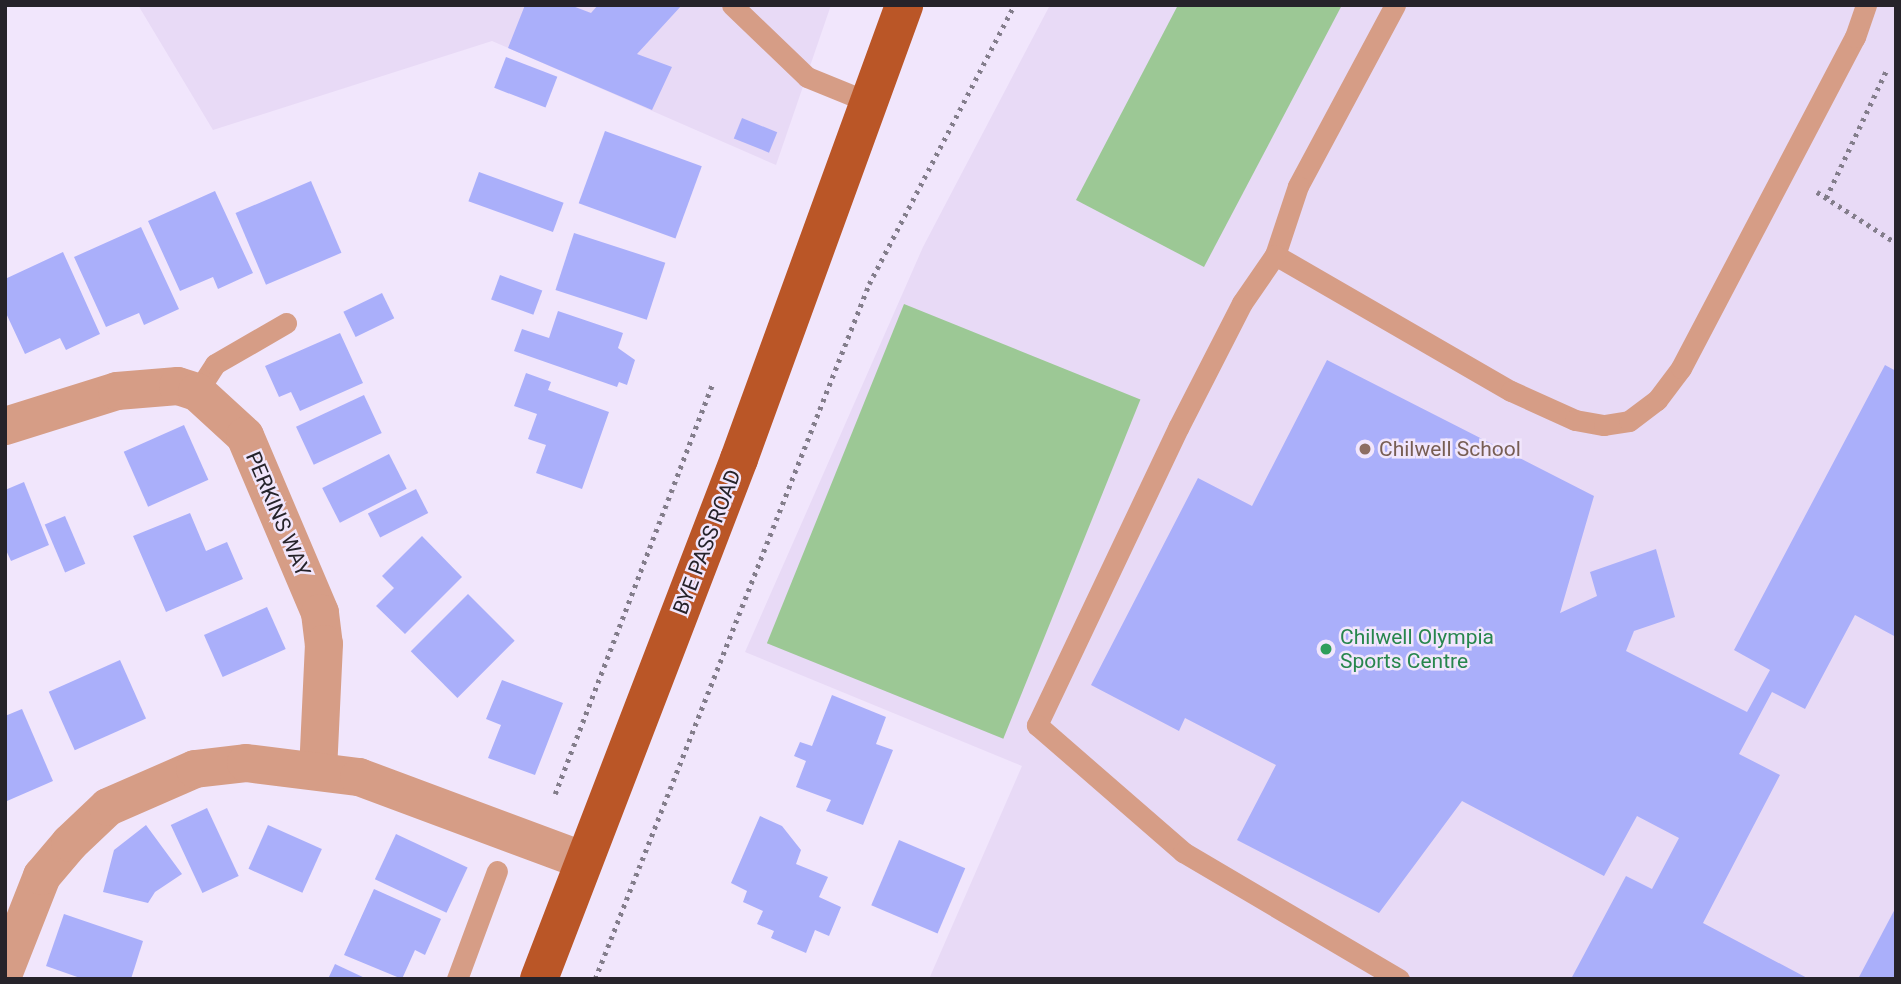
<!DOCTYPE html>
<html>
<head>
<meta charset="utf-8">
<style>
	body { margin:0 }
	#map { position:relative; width:1901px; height:984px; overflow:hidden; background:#f1e6fc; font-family:Roboto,sans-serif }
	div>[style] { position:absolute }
	.built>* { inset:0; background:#e8daf6 }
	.green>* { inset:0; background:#9cc895; transform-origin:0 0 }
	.building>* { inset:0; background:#aaaffa; transform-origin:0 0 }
	.path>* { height:4.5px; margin-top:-2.25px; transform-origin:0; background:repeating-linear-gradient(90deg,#837d8b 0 3.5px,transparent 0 8.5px) }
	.service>* { height:21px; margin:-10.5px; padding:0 10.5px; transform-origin:10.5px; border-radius:10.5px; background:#d69d86 }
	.minor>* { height:38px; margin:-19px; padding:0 19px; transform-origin:19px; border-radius:19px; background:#d69d86 }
	.primary>* { height:38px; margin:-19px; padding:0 19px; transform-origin:19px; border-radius:19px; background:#ba5627 }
	.dots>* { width:19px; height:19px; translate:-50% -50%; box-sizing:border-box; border:4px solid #f1e6fc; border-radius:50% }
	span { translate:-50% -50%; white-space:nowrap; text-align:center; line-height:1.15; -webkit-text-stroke:5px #f1e6fc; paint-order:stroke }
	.education-label { font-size:21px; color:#785e54 }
	.left { translate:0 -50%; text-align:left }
	.street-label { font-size:21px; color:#26232a }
	.leisure-label { font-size:21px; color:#27864d }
	.frame { position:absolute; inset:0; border:7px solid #26232a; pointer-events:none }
</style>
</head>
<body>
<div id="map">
	<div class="built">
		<div style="clip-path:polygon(138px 5px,831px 5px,776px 165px,492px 41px,213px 130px)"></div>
		<div style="clip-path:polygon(1050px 5px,1896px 5px,1896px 979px,929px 979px,1022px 766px,745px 652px,923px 247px)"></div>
	</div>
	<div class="green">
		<div style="clip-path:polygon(1178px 5px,1342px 5px,1204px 267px,1076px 200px)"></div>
		<div style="left:904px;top:304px;width:255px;height:366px;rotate:22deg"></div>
	</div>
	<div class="building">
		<div style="clip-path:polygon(525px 5px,570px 5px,591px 13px,598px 5px,682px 5px,637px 54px,672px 67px,652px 110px,508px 48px)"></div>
		<div style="left:506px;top:57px;width:55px;height:33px;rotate:21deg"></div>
		<div style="left:742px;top:118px;width:38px;height:22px;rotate:22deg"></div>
		<div style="left:605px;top:131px;width:103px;height:77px;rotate:20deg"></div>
		<div style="left:479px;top:172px;width:90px;height:31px;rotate:20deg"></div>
		<div style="left:311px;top:181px;width:78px;height:82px;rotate:67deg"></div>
		<div style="clip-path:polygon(215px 191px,253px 273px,218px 289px,213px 277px,180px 291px,148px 221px)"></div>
		<div style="clip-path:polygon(141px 227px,179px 309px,144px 325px,139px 313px,106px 327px,74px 257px)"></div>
		<div style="left:574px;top:233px;width:96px;height:60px;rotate:18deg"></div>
		<div style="clip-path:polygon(63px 252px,100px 334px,66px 350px,60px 338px,25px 354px,5px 311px,5px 279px)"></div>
		<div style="left:500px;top:275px;width:45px;height:26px;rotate:20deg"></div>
		<div style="left:382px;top:293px;width:28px;height:43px;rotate:64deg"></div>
		<div style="clip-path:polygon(558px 311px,623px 333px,618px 348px,635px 360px,627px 385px,619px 382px,617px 387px,514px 351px,522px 329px,549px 338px)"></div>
		<div style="clip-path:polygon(340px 333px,363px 383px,300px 411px,291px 392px,279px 397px,265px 366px)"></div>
		<div style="clip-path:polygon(1327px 360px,1594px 496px,1560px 613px,1597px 596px,1590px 572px,1656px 549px,1675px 617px,1634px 631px,1626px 651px,1747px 712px,1770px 670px,1734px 650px,1885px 365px,1896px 371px,1896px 637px,1855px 615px,1805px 709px,1772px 692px,1739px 754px,1780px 775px,1703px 923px,1809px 979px,1571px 979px,1626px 876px,1652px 889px,1679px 838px,1637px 816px,1604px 876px,1462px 801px,1379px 913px,1237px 840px,1276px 765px,1185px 718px,1179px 731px,1091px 685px,1198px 478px,1252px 506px)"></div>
		<div style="clip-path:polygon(526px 373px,551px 382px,548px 390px,609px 412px,582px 489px,536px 473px,546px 445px,528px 439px,537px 414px,514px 406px)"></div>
		<div style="left:364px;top:395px;width:42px;height:75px;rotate:65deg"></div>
		<div style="left:184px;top:425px;width:60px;height:66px;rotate:66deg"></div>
		<div style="left:389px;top:454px;width:39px;height:75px;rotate:63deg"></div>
		<div style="clip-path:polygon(24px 482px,49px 545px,11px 561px,5px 548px,5px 490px)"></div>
		<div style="left:416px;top:489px;width:27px;height:54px;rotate:63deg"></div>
		<div style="clip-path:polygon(190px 513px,206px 551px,227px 542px,243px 579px,166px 612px,133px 536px)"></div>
		<div style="left:65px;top:516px;width:52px;height:22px;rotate:67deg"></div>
		<div style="clip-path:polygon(422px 536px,462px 577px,405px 634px,376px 606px,394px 588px,382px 576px)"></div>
		<div style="left:468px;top:594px;width:66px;height:81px;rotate:45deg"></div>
		<div style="left:267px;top:607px;width:46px;height:69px;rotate:66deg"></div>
		<div style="left:120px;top:660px;width:64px;height:78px;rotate:66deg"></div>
		<div style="clip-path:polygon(502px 680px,563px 703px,535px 775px,488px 758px,501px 725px,486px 719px)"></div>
		<div style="clip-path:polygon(832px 695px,886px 717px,876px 744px,893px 750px,863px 825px,826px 811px,831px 800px,796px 787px,806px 761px,794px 756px,800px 742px,812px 746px)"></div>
		<div style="clip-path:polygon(22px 709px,53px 781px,7px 801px,5px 716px)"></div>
		<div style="left:207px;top:808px;width:75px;height:40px;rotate:65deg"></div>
		<div style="clip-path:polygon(760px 816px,782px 826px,801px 850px,796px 864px,828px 877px,819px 897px,841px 907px,829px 936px,815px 930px,806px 953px,771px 938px,774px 931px,757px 924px,763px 911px,743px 902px,747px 891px,731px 883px)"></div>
		<div style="clip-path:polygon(146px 825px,182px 874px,155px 892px,148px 903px,103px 892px,114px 850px)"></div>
		<div style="left:268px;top:825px;width:59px;height:48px;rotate:24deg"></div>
		<div style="left:396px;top:834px;width:79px;height:50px;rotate:25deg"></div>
		<div style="left:899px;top:840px;width:72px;height:71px;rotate:23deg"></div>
		<div style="clip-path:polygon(374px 889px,441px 919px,425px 955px,415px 950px,402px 979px,344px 955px)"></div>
		<div style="clip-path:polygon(1896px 907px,1896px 979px,1858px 979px)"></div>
		<div style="clip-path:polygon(64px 914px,143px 941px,131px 979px,83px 979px,46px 966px)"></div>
		<div style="clip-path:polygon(335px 964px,367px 979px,328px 979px)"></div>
	</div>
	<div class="path">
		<div style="left:1817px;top:192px;width:94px;rotate:32.8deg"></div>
		<div style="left:1826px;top:198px;width:143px;rotate:-64.7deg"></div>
		<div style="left:555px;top:794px;width:439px;rotate:-69deg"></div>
		<div style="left:595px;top:979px;width:747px;rotate:-68.48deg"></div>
		<div style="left:869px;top:284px;width:314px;rotate:-62.5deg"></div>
	</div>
	<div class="service">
		<div style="left:732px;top:5px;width:104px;rotate:43.8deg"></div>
		<div style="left:807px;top:77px;width:69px;rotate:22.1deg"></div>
		<div style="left:1395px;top:5px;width:205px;rotate:118.2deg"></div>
		<div style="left:1298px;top:186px;width:73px;rotate:108.4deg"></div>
		<div style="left:1275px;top:255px;width:272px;rotate:30deg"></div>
		<div style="left:1511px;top:391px;width:70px;rotate:24.4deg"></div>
		<div style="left:1575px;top:420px;width:29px;rotate:10deg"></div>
		<div style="left:1604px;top:425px;width:25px;rotate:-9deg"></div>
		<div style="left:1629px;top:421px;width:35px;rotate:-37deg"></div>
		<div style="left:1657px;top:400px;width:40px;rotate:-53deg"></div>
		<div style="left:1681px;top:368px;width:374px;rotate:-62.3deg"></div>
		<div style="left:1855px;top:37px;width:34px;rotate:-71deg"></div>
		<div style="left:1275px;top:255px;width:58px;rotate:124.5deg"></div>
		<div style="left:1242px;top:303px;width:140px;rotate:117.1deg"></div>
		<div style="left:1178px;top:428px;width:329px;rotate:115.4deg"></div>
		<div style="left:1037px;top:725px;width:194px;rotate:41deg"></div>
		<div style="left:1183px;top:852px;width:251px;rotate:30.5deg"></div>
		<div style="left:197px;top:392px;width:33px;rotate:-57deg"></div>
		<div style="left:215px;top:364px;width:82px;rotate:-30deg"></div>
		<div style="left:457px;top:979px;width:115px;rotate:-69.7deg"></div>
	</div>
	<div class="minor">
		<div style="left:5px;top:426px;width:117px;rotate:-17.4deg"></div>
		<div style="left:117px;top:391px;width:61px;rotate:-4.7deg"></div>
		<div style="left:178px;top:386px;width:20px;rotate:18deg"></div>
		<div style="left:197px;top:392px;width:65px;rotate:42.5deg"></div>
		<div style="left:245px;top:436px;width:192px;rotate:67deg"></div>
		<div style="left:320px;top:613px;width:31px;rotate:83deg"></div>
		<div style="left:324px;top:644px;width:125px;rotate:92.7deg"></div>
		<div style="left:5px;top:970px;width:101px;rotate:-68.5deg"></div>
		<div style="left:42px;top:876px;width:43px;rotate:-49.7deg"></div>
		<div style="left:70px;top:843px;width:52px;rotate:-43.5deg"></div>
		<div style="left:108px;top:807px;width:95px;rotate:-23.6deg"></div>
		<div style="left:195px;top:769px;width:51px;rotate:-6.7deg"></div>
		<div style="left:246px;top:763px;width:114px;rotate:7.1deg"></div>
		<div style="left:359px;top:777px;width:238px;rotate:20.4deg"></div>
	</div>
	<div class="primary">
		<div style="left:539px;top:979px;width:557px;rotate:-68.96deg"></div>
		<div style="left:739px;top:459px;width:483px;rotate:-70deg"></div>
	</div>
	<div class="dots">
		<div style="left:1365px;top:449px;background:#8d6e63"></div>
		<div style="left:1326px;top:649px;background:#2e9e5b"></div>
	</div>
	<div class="education-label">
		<span class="left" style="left:1379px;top:449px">Chilwell School</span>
	</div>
	<div class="street-label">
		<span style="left:278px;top:514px;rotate:67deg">PERKINS WAY</span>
		<span style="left:707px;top:542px;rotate:-69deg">BYE PASS ROAD</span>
	</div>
	<div class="leisure-label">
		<span class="left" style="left:1340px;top:649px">Chilwell Olympia<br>Sports Centre</span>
	</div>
	<div class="frame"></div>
</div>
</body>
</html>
